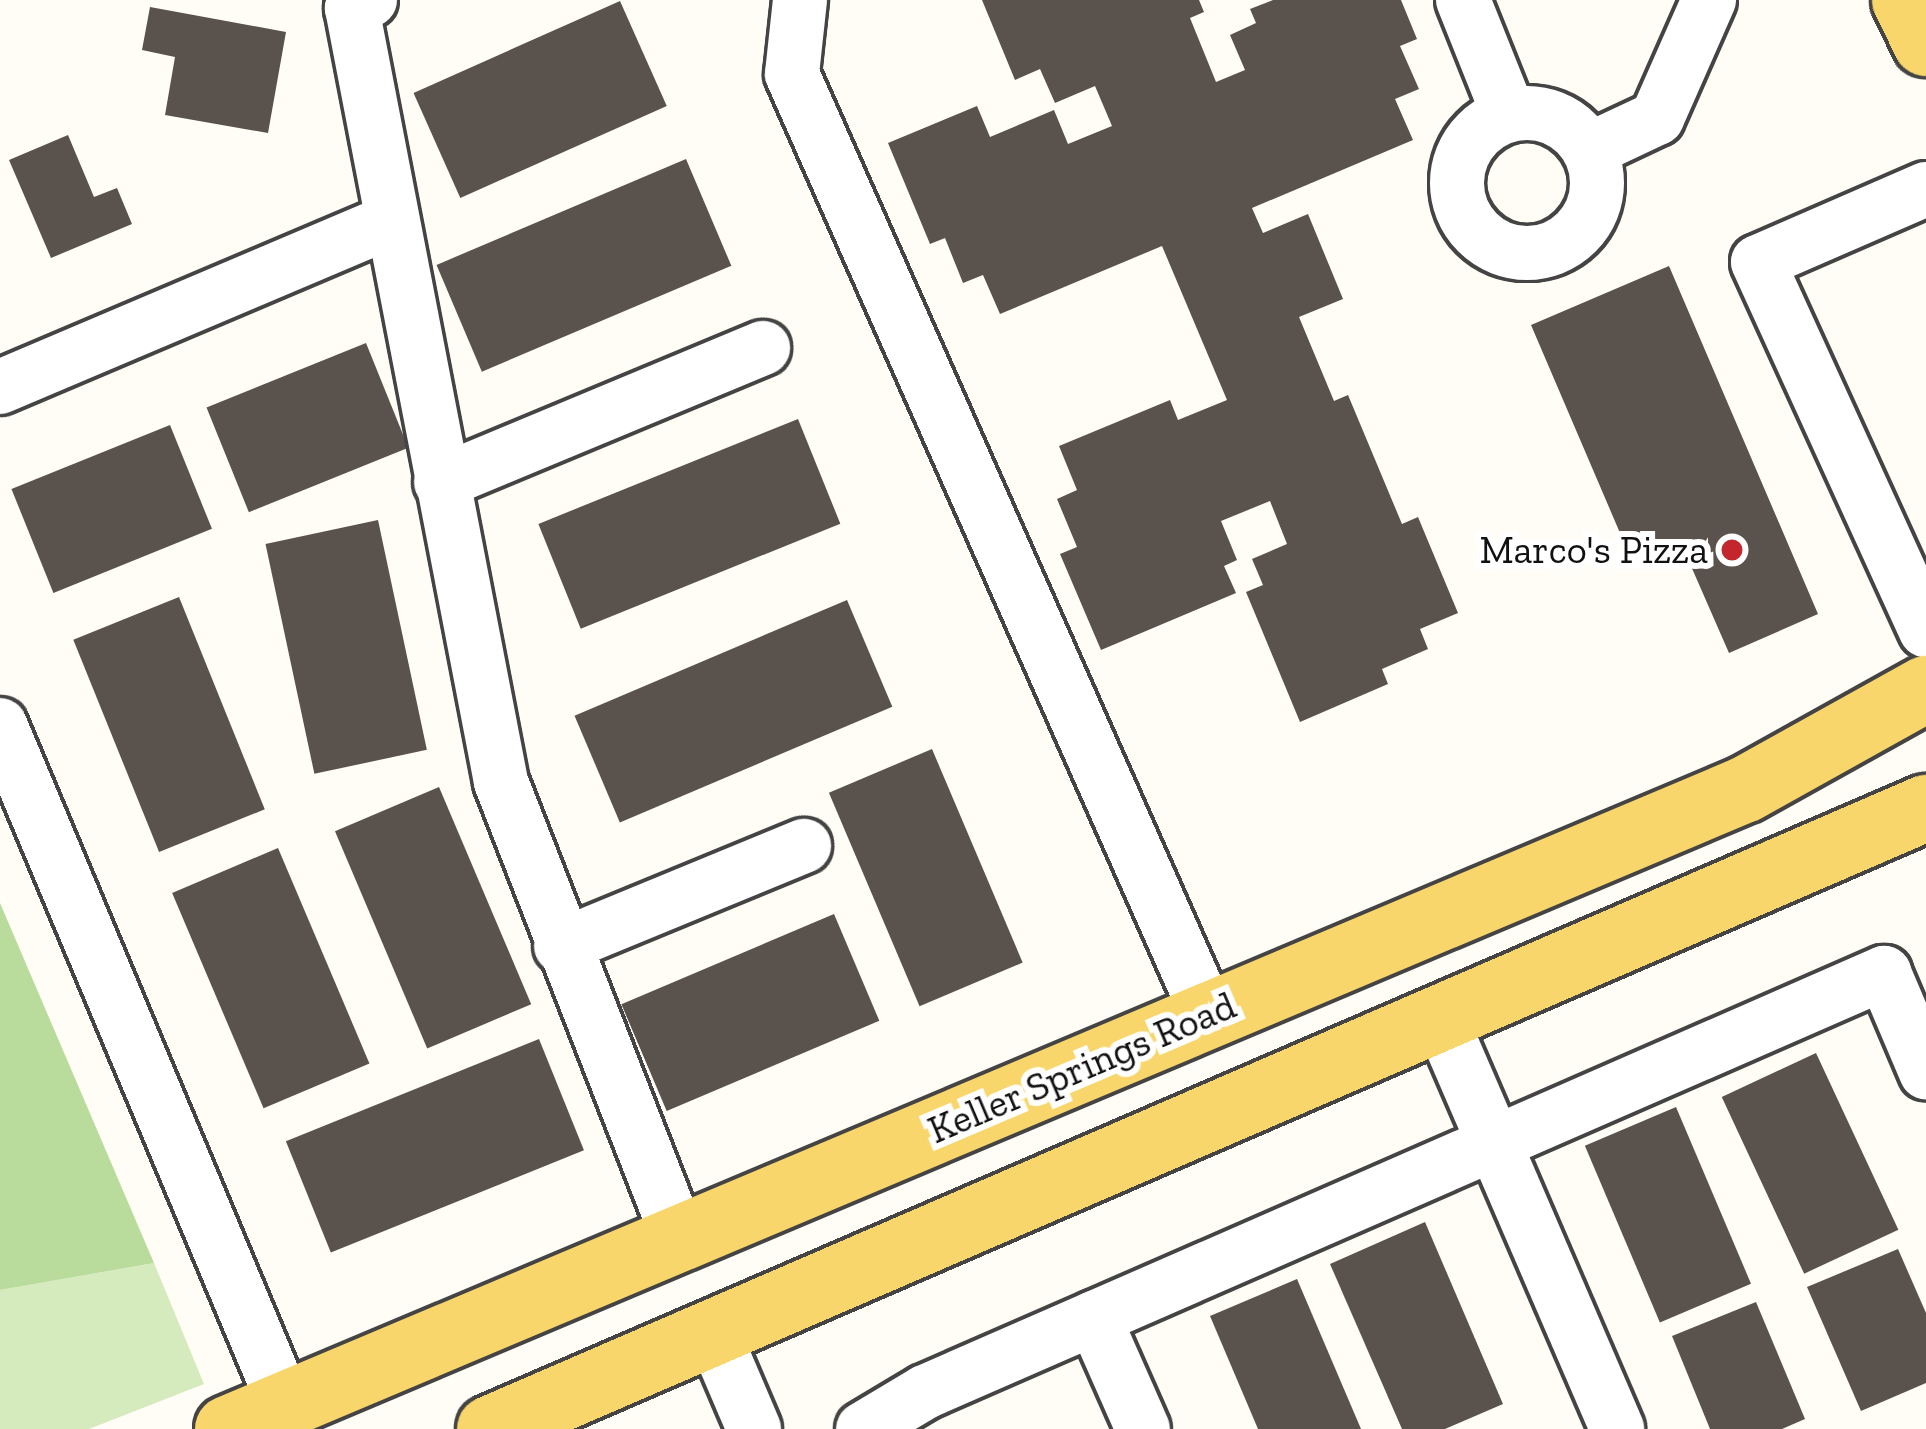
<!DOCTYPE html>
<html>
<head>
<meta charset="utf-8">
<style>
	body { margin:0 }
	#map { position:relative; width:1926px; height:1429px; overflow:hidden; background:#fffdf5; font-family:"Zilla Slab",serif }
	div>[style] { position:absolute }
	.green>* { inset:0; background:#d5ebbd }
	.forest>* { inset:0; background:#b9dc9c }
	.building>* { inset:0; background:#5a524d; transform-origin:0 0 }
	.roads { filter:drop-shadow(3px 0 #444) drop-shadow(-3px 0 #444) drop-shadow(0 3px #444) drop-shadow(0 -3px #444) }
	.minor>* { height:54px; margin:-27px; padding:0 27px; transform-origin:27px; border-radius:27px; background:#fff }
	.minor>.ring { margin:-27px; padding:0; box-sizing:content-box; background:none; border:54px solid #fff; border-radius:50% }
	.major>* { height:66px; margin:-33px; padding:0 33px; transform-origin:33px; border-radius:33px; background:#f9d66b }
	.dots>* { width:33px; height:33px; translate:-50% -50%; box-sizing:border-box; border:6px solid #fff; border-radius:50% }
	span { translate:-50% -50%; white-space:nowrap; text-align:center; line-height:1.15; -webkit-text-stroke:12px #fff; paint-order:stroke }
	.poi-label { font-size:39px; color:#111 }
	.right { translate:-100% -50%; text-align:right }
	.street-label { font-size:39px; color:#111 }
</style>
</head>
<body>
<div id="map">
	<div class="green">
		<div style="clip-path:polygon(154px 1263px,204px 1384px,89px 1429px,0 1429px,0 1290px)"></div>
	</div>
	<div class="forest">
		<div style="clip-path:polygon(0 903px,154px 1263px,0 1290px)"></div>
	</div>
	<div class="building">
		<div style="clip-path:polygon(982px 0,1199px 0,1204px 12px,1190px 18px,1216px 82px,1245px 70px,1230px 35px,1256px 23px,1250px 9px,1273px 0,1401px 0,1417px 39px,1400px 46px,1419px 89px,1395px 99px,1413px 140px,1252px 208px,1263px 233px,1308px 214px,1343px 299px,1299px 317px,1334px 401px,1348px 395px,1402px 524px,1418px 517px,1458px 613px,1420px 629px,1428px 649px,1382px 669px,1388px 684px,1300px 722px,1246px 592px,1263px 585px,1252px 559px,1287px 544px,1270px 501px,1221px 521px,1237px 560px,1224px 566px,1236px 593px,1101px 650px,1060px 554px,1077px 547px,1057px 499px,1077px 490px,1059px 446px,1170px 400px,1178px 420px,1227px 400px,1162px 246px,1000px 314px,983px 275px,963px 283px,945px 238px,930px 244px,888px 143px,977px 106px,990px 137px,1054px 110px,1068px 144px,1112px 126px,1095px 86px,1055px 103px,1040px 69px,1015px 80px)"></div>
		<div style="left:620px;top:1px;width:115px;height:226px;rotate:66deg"></div>
		<div style="clip-path:polygon(150px 7px,286px 32px,268px 133px,165px 115px,175px 57px,142px 50px)"></div>
		<div style="clip-path:polygon(68px 135px,94px 197px,117px 188px,132px 224px,51px 258px,9px 160px)"></div>
		<div style="left:686px;top:159px;width:116px;height:271px;rotate:67deg"></div>
		<div style="clip-path:polygon(1669px 266px,1818px 614px,1729px 653px,1680px 541px,1632px 561px,1531px 325px)"></div>
		<div style="left:366px;top:343px;width:113px;height:172px;rotate:68deg"></div>
		<div style="left:798px;top:419px;width:113px;height:280px;rotate:68deg"></div>
		<div style="left:170px;top:425px;width:112px;height:171px;rotate:68deg"></div>
		<div style="left:378px;top:520px;width:235px;height:115px;rotate:78deg"></div>
		<div style="left:179px;top:597px;width:229px;height:114px;rotate:68deg"></div>
		<div style="left:847px;top:600px;width:116px;height:296px;rotate:67deg"></div>
		<div style="left:932px;top:749px;width:232px;height:112px;rotate:67deg"></div>
		<div style="left:439px;top:787px;width:236px;height:113px;rotate:67deg"></div>
		<div style="left:278px;top:848px;width:234px;height:115px;rotate:67deg"></div>
		<div style="left:834px;top:914px;width:116px;height:231px;rotate:67deg"></div>
		<div style="left:539px;top:1039px;width:120px;height:273px;rotate:68deg"></div>
		<div style="left:1816px;top:1053px;width:195px;height:104px;rotate:65deg"></div>
		<div style="left:1676px;top:1107px;width:192px;height:99px;rotate:67deg"></div>
		<div style="clip-path:polygon(1425px 1222px,1503px 1404px,1445px 1429px,1402px 1429px,1330px 1264px)"></div>
		<div style="clip-path:polygon(1898px 1249px,1926px 1313px,1926px 1383px,1861px 1411px,1807px 1287px)"></div>
		<div style="clip-path:polygon(1297px 1279px,1361px 1429px,1258px 1429px,1210px 1316px)"></div>
		<div style="clip-path:polygon(1756px 1302px,1805px 1419px,1782px 1429px,1710px 1429px,1672px 1336px)"></div>
	</div>
	<div class="roads">
		<div class="minor">
			<div style="left:370px;top:0;width:20px;rotate:156deg"></div>
			<div style="left:352px;top:8px;width:788px;rotate:79.1deg"></div>
			<div style="left:501px;top:782px;width:490px;rotate:68.7deg"></div>
			<div style="left:800px;top:0;width:74px;rotate:96.2deg"></div>
			<div style="left:792px;top:74px;width:1029px;rotate:66.15deg"></div>
			<div style="left:1463px;top:0;width:124px;rotate:68.2deg"></div>
			<div class="ring" style="left:1457px;top:113px;width:86px;height:86px"></div>
			<div style="left:1589px;top:150px;width:75px;rotate:-25.2deg"></div>
			<div style="left:1657px;top:118px;width:129px;rotate:-66.2deg"></div>
			<div style="left:1926px;top:189px;width:183px;rotate:156.5deg"></div>
			<div style="left:1758px;top:262px;width:405px;rotate:65.5deg"></div>
			<div style="left:0;top:387px;width:422px;rotate:-23deg"></div>
			<div style="left:441px;top:482px;width:349px;rotate:-22.6deg"></div>
			<div style="left:0;top:725px;width:737px;rotate:67.26deg"></div>
			<div style="left:561px;top:946px;width:263px;rotate:-22.4deg"></div>
			<div style="left:1442px;top:1022px;width:443px;rotate:66.7deg"></div>
			<div style="left:1094px;top:1318px;width:121px;rotate:66.2deg"></div>
			<div style="left:714px;top:1335px;width:102px;rotate:66.9deg"></div>
			<div style="left:863px;top:1429px;width:72px;rotate:-30.8deg"></div>
			<div style="left:925px;top:1392px;width:1047px;rotate:-23.6deg"></div>
			<div style="left:1884px;top:973px;width:108px;rotate:67deg"></div>
		</div>
		<div class="major">
			<div style="left:1905px;top:0;width:48px;rotate:64deg"></div>
			<div style="left:228px;top:1429px;width:1647px;rotate:-22.86deg"></div>
			<div style="left:1746px;top:789px;width:206px;rotate:-29.1deg"></div>
			<div style="left:490px;top:1429px;width:1565px;rotate:-23.39deg"></div>
		</div>
	</div>
	<div class="dots">
		<div style="left:1732px;top:550px;background:#c4262e"></div>
	</div>
	<div class="poi-label">
		<span class="right" style="left:1708px;top:550px">Marco's Pizza</span>
	</div>
	<div class="street-label">
		<span style="left:1082px;top:1068px;rotate:-23deg">Keller Springs Road</span>
	</div>
</div>
</body>
</html>
